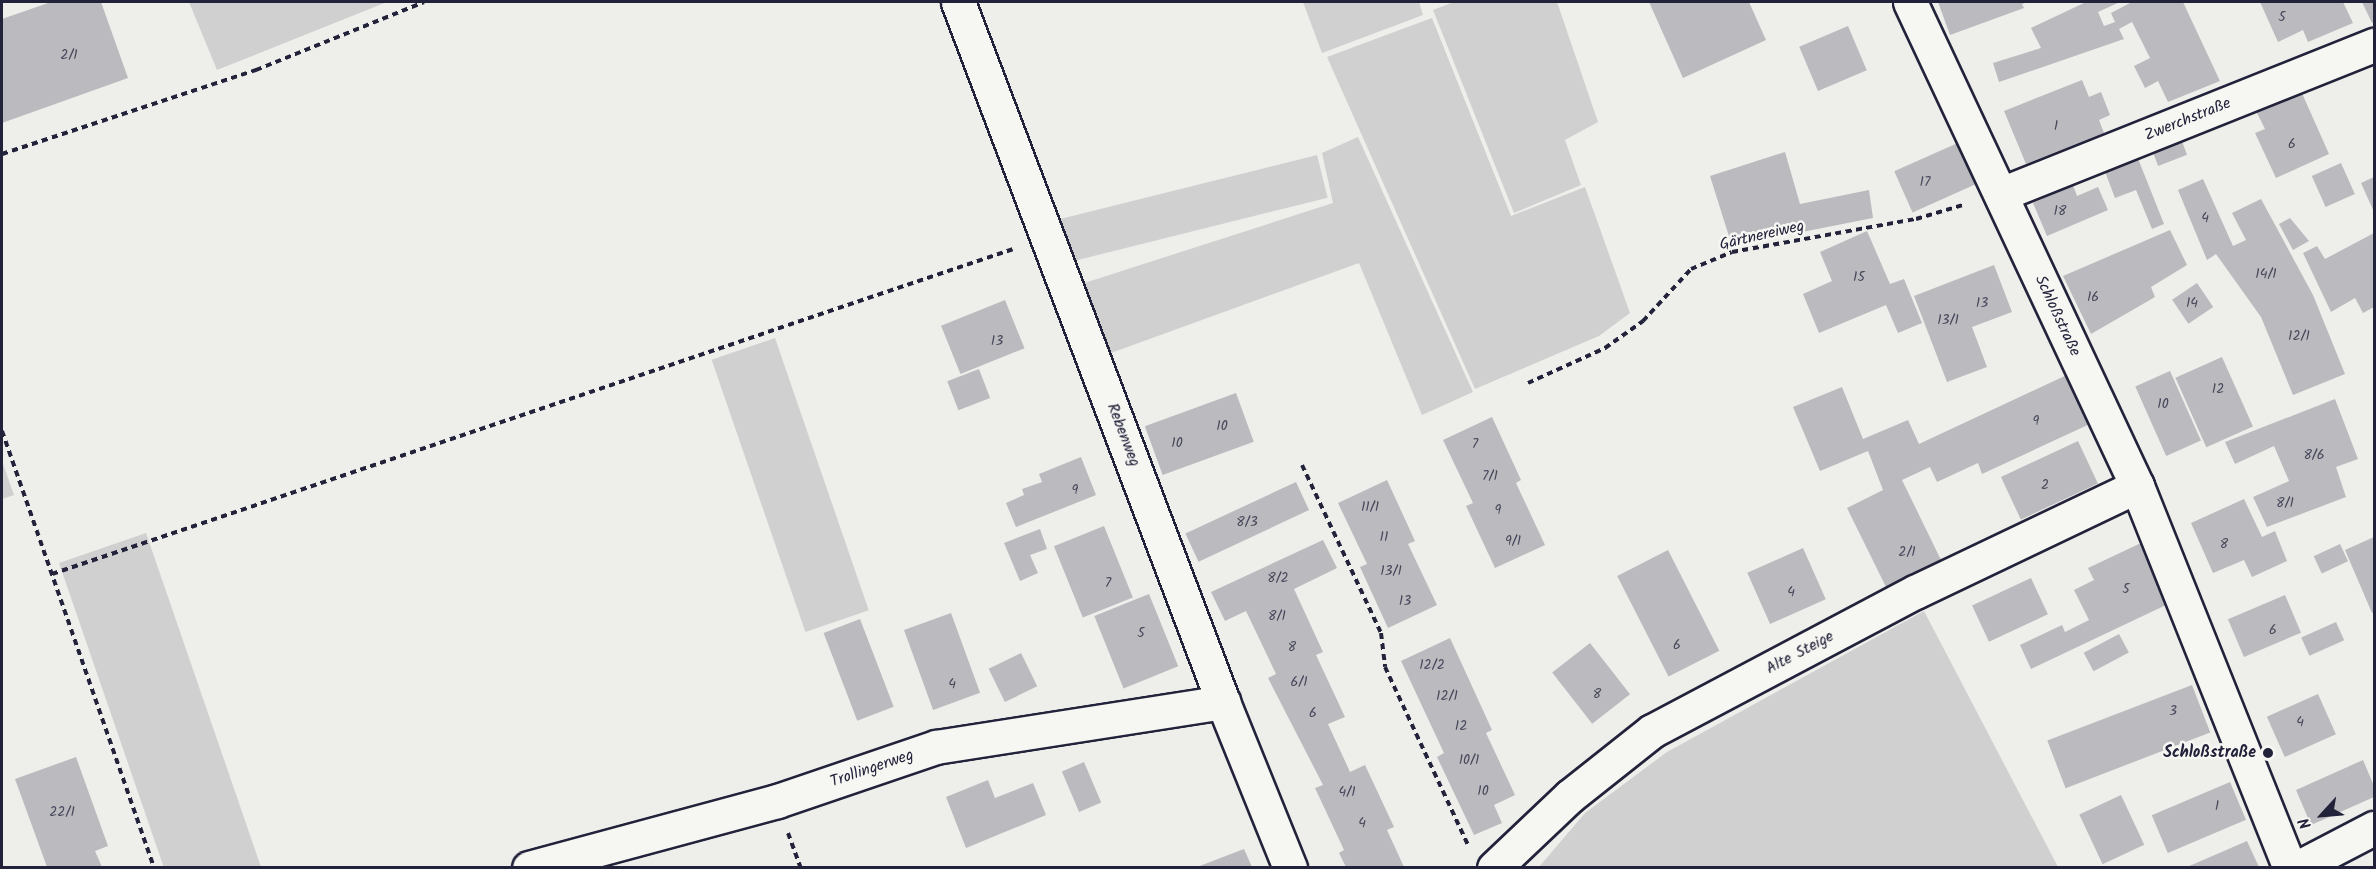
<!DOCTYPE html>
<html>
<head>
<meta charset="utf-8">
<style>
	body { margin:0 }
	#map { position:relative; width:2376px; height:869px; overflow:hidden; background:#eeeeeb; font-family:Kalam,sans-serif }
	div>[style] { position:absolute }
	.green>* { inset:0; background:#d0d0d1; transform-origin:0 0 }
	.building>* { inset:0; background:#bbbbbf; transform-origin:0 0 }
	.path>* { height:4px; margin-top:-2px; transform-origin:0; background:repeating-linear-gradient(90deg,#22223b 0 6px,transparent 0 10.5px) }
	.roads { filter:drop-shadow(2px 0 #22223b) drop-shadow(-2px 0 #22223b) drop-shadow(0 2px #22223b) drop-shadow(0 -2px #22223b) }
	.minor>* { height:33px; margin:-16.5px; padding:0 16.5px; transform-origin:16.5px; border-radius:16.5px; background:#f6f6f2 }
	.tertiary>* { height:33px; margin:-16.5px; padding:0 16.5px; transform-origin:16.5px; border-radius:16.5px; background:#f6f6f2 }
	.dots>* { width:16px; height:16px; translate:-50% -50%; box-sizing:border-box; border:3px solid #f6f6f2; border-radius:50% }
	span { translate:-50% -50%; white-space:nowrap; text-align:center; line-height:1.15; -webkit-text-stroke:5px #f6f6f2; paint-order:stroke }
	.number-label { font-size:14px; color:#48485c }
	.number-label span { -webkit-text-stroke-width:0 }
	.street-label { font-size:16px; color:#22223b }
	.poi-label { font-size:16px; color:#22223b; font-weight:700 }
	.right { translate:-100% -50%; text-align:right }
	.frame { position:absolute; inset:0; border:3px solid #22223b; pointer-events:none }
	.north { position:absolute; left:2292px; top:785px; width:60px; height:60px; -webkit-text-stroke:4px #f6f6f2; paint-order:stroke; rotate:244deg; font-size:16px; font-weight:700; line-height:24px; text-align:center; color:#22223b }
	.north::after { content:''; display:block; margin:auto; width:21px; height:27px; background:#22223b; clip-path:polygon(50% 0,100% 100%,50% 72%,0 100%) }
</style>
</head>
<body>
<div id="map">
	<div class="green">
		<div style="clip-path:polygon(189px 2px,387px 2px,217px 70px)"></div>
		<div style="clip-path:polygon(1303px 2px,1419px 2px,1423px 15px,1322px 53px)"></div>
		<div style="clip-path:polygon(1454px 2px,1557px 2px,1598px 122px,1565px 140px,1581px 185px,1514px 213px,1433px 10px)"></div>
		<div style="clip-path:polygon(1432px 18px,1511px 216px,1585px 187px,1630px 313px,1599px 336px,1475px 389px,1327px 57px)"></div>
		<div style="clip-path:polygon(1358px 137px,1473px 392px,1422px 415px,1359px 263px,1100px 357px,1072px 287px,1333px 203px,1322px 153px)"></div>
		<div style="left:1317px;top:155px;width:44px;height:276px;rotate:76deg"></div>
		<div style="left:775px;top:338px;width:288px;height:67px;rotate:71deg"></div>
		<div style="clip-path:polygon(2px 461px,14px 495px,2px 499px)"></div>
		<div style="left:146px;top:533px;width:353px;height:92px;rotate:71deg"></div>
		<div style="clip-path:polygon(1924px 611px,2058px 867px,1539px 867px,1585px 813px,1667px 752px)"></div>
	</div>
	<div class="building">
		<div style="clip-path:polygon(51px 2px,101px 2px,128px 78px,2px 123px,2px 19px)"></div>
		<div style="clip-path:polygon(1649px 2px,1749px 2px,1766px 40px,1683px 78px)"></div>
		<div style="clip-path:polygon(1938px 2px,2028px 2px,2022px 4px,2024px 8px,1950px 35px)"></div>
		<div style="clip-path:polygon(2086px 2px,2120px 2px,2098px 12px,2104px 26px,2115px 22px,2111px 13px,2132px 2px,2183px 2px,2220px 81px,2168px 102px,2158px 81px,2145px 88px,2134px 66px,2150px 58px,2132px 22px,2119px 29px,2124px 39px,1999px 82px,1993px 63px,2041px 48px,2031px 28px)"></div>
		<div style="clip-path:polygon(2260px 2px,2343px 2px,2353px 23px,2308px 42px,2303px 30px,2278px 42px)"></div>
		<div style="clip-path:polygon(2362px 2px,2374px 2px,2374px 22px,2372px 23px)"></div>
		<div style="left:1848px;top:26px;width:48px;height:53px;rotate:67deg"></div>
		<div style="clip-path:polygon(2082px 80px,2089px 97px,2101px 92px,2110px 115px,2099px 120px,2104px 133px,2026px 164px,2004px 111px)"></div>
		<div style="clip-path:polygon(2301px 91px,2329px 154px,2276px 178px,2255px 133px,2265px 129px,2255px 109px)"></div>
		<div style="left:2181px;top:139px;width:17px;height:31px;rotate:69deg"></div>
		<div style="left:1960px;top:142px;width:45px;height:72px;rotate:66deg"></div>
		<div style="clip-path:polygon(1785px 152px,1800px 204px,1869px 190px,1873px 218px,1732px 246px,1710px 176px)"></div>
		<div style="clip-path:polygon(2137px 156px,2164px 224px,2152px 229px,2136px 190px,2115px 198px,2104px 169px)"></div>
		<div style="left:2341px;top:163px;width:34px;height:32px;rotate:66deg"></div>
		<div style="clip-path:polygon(2374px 177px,2374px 212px,2361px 183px)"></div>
		<div style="clip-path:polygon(2203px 179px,2233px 246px,2246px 240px,2232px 213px,2261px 199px,2313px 295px,2345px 374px,2293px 395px,2261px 317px,2216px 254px,2207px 260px,2178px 190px)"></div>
		<div style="clip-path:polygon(2073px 185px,2077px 196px,2098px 187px,2108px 210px,2047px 236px,2033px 203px)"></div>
		<div style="clip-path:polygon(2290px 218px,2309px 241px,2293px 250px,2279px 224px)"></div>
		<div style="clip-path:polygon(2170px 230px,2187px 265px,2151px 287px,2155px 297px,2091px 334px,2063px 276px)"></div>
		<div style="clip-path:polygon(1867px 231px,1890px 284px,1904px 279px,1922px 323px,1898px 333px,1886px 305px,1819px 333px,1803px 294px,1832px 281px,1820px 252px)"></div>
		<div style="clip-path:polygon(2374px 233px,2374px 307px,2363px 313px,2355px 298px,2331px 312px,2303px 253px,2317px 246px,2325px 259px)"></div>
		<div style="clip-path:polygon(1994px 265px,2012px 312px,1972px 327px,1987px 367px,1947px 382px,1914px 296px)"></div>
		<div style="left:2197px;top:283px;width:29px;height:30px;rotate:56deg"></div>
		<div style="left:1005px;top:300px;width:52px;height:69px;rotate:68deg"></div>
		<div style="left:2222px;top:357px;width:76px;height:51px;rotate:66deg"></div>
		<div style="left:979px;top:369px;width:31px;height:34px;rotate:69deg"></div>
		<div style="left:2170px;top:371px;width:76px;height:38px;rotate:66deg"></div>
		<div style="clip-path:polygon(2069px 374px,2092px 423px,1982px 474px,1978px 463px,1937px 482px,1930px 467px,1902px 480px,1941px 560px,1886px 587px,1847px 508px,1883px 490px,1868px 451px,1820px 471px,1793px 407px,1842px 387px,1863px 439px,1908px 420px,1919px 444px)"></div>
		<div style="left:1236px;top:393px;width:52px;height:97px;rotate:70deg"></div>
		<div style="clip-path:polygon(2335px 399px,2358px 459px,2336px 467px,2346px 497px,2267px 527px,2253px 497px,2289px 481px,2274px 446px,2235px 464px,2225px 442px)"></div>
		<div style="clip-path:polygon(1492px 417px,1521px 480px,1516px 483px,1545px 545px,1495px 568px,1466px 506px,1473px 503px,1443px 440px)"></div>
		<div style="left:2078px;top:441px;width:47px;height:85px;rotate:65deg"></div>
		<div style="clip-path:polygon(1081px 457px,1096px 495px,1016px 527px,1006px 503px,1024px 495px,1022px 489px,1042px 482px,1039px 474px)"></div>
		<div style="clip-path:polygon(1387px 480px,1415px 541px,1408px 544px,1437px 605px,1388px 628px,1360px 567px,1367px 564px,1338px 503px)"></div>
		<div style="left:1296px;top:482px;width:31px;height:122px;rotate:65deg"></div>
		<div style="clip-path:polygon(2244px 499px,2262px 537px,2275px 531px,2287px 561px,2252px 577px,2244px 560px,2213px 573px,2191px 523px)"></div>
		<div style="left:1104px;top:526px;width:77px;height:54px;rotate:68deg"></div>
		<div style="clip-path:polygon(1040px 529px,1047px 549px,1030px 555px,1038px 573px,1020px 581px,1004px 543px)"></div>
		<div style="clip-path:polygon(2374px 537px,2374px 612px,2372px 613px,2345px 550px)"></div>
		<div style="clip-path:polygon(1323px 540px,1337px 568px,1294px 589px,1323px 652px,1316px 655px,1345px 717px,1328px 724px,1350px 772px,1365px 765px,1394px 827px,1387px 830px,1404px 867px,1346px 867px,1339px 853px,1344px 850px,1315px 788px,1323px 785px,1268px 678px,1276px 674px,1246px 611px,1225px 621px,1211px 592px)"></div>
		<div style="clip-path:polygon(2141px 543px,2166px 605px,2031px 669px,2020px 645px,2062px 625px,2065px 632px,2089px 620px,2074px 590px,2094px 580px,2088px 568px)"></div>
		<div style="left:2340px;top:544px;width:19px;height:29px;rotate:65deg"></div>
		<div style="left:1803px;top:548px;width:56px;height:61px;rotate:66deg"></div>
		<div style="left:1668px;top:550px;width:113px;height:57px;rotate:63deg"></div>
		<div style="left:2031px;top:578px;width:40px;height:65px;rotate:65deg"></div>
		<div style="left:1149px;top:594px;width:78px;height:59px;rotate:68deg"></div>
		<div style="left:2285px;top:595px;width:41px;height:62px;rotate:67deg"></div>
		<div style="left:951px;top:613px;width:85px;height:50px;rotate:70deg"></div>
		<div style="left:860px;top:619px;width:94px;height:39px;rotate:69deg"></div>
		<div style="left:2336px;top:622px;width:20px;height:38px;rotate:66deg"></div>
		<div style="left:2119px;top:634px;width:21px;height:40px;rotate:62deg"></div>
		<div style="clip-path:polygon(1450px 638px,1492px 730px,1486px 733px,1515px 795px,1494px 805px,1502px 823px,1474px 835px,1437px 757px,1444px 753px,1401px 661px)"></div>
		<div style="left:1590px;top:643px;width:65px;height:48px;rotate:52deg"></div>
		<div style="left:1021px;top:653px;width:37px;height:36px;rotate:64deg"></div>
		<div style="left:2192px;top:685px;width:51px;height:155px;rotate:69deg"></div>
		<div style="left:2318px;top:694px;width:44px;height:56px;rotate:66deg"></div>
		<div style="clip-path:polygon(76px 757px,108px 846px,95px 851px,102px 867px,47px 867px,15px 779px)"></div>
		<div style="clip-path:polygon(2363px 760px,2374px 786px,2374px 797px,2311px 825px,2296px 790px)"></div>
		<div style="left:1084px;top:762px;width:44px;height:24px;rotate:67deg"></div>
		<div style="clip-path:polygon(988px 780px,995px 798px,1033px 783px,1046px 815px,966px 848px,946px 797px)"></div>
		<div style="left:2230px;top:782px;width:41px;height:85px;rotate:67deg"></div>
		<div style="left:2121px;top:795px;width:55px;height:46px;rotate:65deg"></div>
		<div style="clip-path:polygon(2247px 841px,2259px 867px,2187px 867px)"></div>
		<div style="clip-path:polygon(1244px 849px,1252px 867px,1197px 867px)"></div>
	</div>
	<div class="path">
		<div style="left:2px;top:154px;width:268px;rotate:-18.3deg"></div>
		<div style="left:256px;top:70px;width:181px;rotate:-22deg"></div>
		<div style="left:1528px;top:383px;width:85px;rotate:-24.4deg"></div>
		<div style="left:1605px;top:348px;width:47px;rotate:-35.4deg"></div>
		<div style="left:1643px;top:321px;width:71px;rotate:-47.3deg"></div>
		<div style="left:1691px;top:269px;width:44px;rotate:-22.5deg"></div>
		<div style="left:1732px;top:252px;width:187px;rotate:-10.2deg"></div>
		<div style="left:1916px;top:219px;width:52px;rotate:-16.7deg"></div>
		<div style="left:2px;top:431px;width:463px;rotate:70.8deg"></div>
		<div style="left:1302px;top:465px;width:186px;rotate:64.8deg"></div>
		<div style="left:1381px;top:633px;width:34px;rotate:83deg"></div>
		<div style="left:1385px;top:667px;width:196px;rotate:65deg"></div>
		<div style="left:52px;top:574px;width:1014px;rotate:-18.68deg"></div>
		<div style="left:788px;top:833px;width:37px;rotate:70deg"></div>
	</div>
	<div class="roads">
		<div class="minor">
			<div style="left:958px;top:2px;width:748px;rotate:69.26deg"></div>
			<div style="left:1223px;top:702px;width:179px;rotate:68deg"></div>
			<div style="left:2001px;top:194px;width:402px;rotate:-21.8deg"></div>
			<div style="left:529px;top:868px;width:257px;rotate:-15.1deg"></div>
			<div style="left:777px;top:801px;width:168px;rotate:-18.8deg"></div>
			<div style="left:936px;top:747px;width:291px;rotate:-8.9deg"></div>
			<div style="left:1494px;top:868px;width:105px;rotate:-43.5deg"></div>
			<div style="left:1570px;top:796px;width:105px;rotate:-38.4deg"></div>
			<div style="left:1652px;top:731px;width:297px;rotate:-27.9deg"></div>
			<div style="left:1915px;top:592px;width:246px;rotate:-25.5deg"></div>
			<div style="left:2297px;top:868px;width:87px;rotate:-27.5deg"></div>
		</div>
		<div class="tertiary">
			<div style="left:1910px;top:2px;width:535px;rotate:64.87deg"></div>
			<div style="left:2137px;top:486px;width:412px;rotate:68.2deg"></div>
		</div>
	</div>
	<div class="dots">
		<div style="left:2268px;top:753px;background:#22223b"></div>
	</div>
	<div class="number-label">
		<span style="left:2282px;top:17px">5</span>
		<span style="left:69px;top:55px">2/1</span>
		<span style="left:2056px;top:126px">1</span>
		<span style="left:2292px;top:144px">6</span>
		<span style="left:1925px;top:182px">17</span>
		<span style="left:2060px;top:211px">18</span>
		<span style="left:2205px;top:218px">4</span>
		<span style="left:2266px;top:274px">14/1</span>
		<span style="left:1859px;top:277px">15</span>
		<span style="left:2093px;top:297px">16</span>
		<span style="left:1982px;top:303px">13</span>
		<span style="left:2192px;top:303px">14</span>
		<span style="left:1948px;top:320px">13/1</span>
		<span style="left:2299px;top:336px">12/1</span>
		<span style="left:997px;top:341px">13</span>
		<span style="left:2218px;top:389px">12</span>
		<span style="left:2163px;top:404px">10</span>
		<span style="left:2036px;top:421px">9</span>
		<span style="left:1222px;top:426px">10</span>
		<span style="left:1177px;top:443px">10</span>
		<span style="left:1475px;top:444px">7</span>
		<span style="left:2314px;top:455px">8/6</span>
		<span style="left:1490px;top:476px">7/1</span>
		<span style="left:2045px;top:485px">2</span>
		<span style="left:1075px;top:490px">9</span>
		<span style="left:2285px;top:503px">8/1</span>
		<span style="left:1370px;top:507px">11/1</span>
		<span style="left:1498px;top:510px">9</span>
		<span style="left:1247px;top:522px">8/3</span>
		<span style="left:1384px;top:537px">11</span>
		<span style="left:1513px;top:541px">9/1</span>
		<span style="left:2224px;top:544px">8</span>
		<span style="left:1907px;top:552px">2/1</span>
		<span style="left:1391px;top:571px">13/1</span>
		<span style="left:1278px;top:578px">8/2</span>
		<span style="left:1108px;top:583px">7</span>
		<span style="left:2126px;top:589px">5</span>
		<span style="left:1791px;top:592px">4</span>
		<span style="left:1405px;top:601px">13</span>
		<span style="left:1277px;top:616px">8/1</span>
		<span style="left:2273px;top:630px">6</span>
		<span style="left:1141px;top:633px">5</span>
		<span style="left:1677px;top:645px">6</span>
		<span style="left:1292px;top:647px">8</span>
		<span style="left:1432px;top:665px">12/2</span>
		<span style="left:1299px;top:682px">6/1</span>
		<span style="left:952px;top:684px">4</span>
		<span style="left:1597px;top:694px">8</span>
		<span style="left:1447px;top:696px">12/1</span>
		<span style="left:2173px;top:711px">3</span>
		<span style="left:1313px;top:713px">6</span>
		<span style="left:2300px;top:722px">4</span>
		<span style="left:1461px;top:726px">12</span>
		<span style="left:1469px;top:760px">10/1</span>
		<span style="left:1483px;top:791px">10</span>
		<span style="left:1347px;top:792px">4/1</span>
		<span style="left:2217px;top:806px">1</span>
		<span style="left:62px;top:812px">22/1</span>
		<span style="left:1362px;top:823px">4</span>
	</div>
	<div class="street-label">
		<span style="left:2188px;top:120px;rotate:-22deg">Zwerchstraße</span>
		<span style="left:1762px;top:236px;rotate:-13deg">Gärtnereiweg</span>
		<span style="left:2057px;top:316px;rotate:65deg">Schloßstraße</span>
		<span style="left:1123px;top:435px;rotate:69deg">Rebenweg</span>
		<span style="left:1800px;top:653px;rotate:-28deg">Alte Steige</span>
		<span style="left:872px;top:769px;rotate:-19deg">Trollingerweg</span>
	</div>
	<div class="poi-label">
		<span class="right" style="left:2256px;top:753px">Schloßstraße</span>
	</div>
	<div class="frame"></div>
	<div class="north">N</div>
</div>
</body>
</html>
